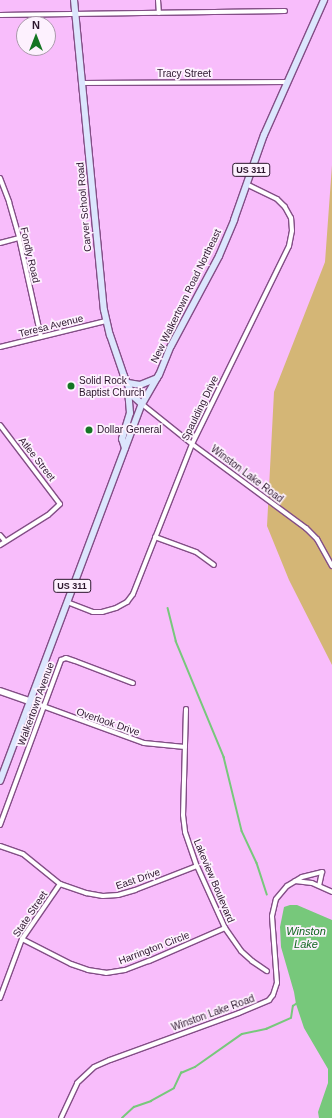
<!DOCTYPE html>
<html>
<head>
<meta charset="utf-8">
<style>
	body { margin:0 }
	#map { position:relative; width:332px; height:1118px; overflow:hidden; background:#f8bdfb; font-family:Arial,sans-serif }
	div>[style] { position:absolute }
	.green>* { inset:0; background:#d4b676 }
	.water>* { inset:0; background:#77c87b }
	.stream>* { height:1.5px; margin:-0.75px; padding:0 0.75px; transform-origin:0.75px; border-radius:0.75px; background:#77c87b }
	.roads { filter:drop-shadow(1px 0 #834e86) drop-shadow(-1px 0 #834e86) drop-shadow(0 1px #834e86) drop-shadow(0 -1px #834e86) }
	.street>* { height:4px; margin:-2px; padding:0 2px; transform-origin:2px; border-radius:2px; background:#fff }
	.secondary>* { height:6px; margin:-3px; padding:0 3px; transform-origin:3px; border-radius:3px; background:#fff }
	.primary>* { height:6px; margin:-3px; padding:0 3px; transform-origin:3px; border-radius:3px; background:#dce6fd }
	.dots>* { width:11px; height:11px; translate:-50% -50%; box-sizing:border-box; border:2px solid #fdf1fe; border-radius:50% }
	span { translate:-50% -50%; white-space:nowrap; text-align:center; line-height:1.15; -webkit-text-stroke:3.5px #fdf1fe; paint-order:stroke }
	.shield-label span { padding:1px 3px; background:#fdf1fe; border:1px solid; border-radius:3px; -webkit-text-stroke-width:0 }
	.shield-label { font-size:9px; color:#2c162d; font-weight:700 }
	.street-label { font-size:10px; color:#2c162d }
	.poi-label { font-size:10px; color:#2c162d }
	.left { translate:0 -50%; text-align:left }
	.water-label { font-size:11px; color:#126820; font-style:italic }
	.north { position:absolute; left:16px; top:16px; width:40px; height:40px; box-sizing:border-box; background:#fdf1fe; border:1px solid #a999aa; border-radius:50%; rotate:0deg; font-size:11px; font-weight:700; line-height:16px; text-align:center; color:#2c162d }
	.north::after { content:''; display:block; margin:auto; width:14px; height:18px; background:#157524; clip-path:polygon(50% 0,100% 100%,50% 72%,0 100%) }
</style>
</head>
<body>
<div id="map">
	<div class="green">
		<div style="clip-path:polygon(332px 165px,332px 665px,289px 580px,267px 526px,274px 392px,325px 262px)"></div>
	</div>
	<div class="water">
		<div style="clip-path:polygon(290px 905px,297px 905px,332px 920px,332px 1118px,319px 1118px,318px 1112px,328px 1083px,328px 1069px,304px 1028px,296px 1004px,294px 992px,281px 947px,280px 927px,284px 907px)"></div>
	</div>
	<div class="stream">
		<div style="left:168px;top:608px;width:34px;rotate:76deg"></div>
		<div style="left:176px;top:641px;width:126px;rotate:67.5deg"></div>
		<div style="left:224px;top:757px;width:76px;rotate:76.3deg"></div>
		<div style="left:242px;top:831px;width:35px;rotate:65deg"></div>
		<div style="left:257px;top:863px;width:33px;rotate:72deg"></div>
		<div style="left:122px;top:1118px;width:16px;rotate:-43deg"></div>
		<div style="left:134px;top:1107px;width:18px;rotate:-19deg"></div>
		<div style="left:151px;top:1101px;width:26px;rotate:-29deg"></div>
		<div style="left:174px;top:1088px;width:17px;rotate:-65deg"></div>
		<div style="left:181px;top:1073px;width:15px;rotate:-23deg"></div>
		<div style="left:195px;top:1067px;width:57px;rotate:-35.1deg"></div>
		<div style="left:242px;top:1034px;width:25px;rotate:-12deg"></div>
		<div style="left:266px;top:1029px;width:27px;rotate:-24deg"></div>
		<div style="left:291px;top:1018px;width:12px;rotate:-81deg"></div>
		<div style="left:293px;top:1006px;width:4px;rotate:-34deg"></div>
	</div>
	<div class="roads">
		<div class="street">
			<div style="left:158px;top:0;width:13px;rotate:86deg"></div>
			<div style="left:0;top:15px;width:285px;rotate:-0.8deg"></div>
			<div style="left:82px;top:83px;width:204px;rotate:-0.3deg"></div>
			<div style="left:0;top:178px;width:26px;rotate:69deg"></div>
			<div style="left:9px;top:202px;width:37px;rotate:74deg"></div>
			<div style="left:19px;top:238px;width:101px;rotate:77.5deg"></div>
			<div style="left:0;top:243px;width:20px;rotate:-15deg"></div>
			<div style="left:0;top:347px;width:109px;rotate:-13.8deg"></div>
			<div style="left:142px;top:404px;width:64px;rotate:38.7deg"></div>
			<div style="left:192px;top:444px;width:142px;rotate:36.4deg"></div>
			<div style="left:306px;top:528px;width:16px;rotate:45deg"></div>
			<div style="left:317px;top:539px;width:31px;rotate:61deg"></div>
			<div style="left:0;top:425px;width:99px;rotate:52.8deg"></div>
			<div style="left:60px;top:504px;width:16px;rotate:137deg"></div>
			<div style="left:48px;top:515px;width:57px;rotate:148deg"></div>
			<div style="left:0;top:535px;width:8px;rotate:50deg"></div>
			<div style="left:155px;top:537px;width:44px;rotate:20.1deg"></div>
			<div style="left:196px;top:552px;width:22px;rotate:36deg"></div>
			<div style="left:67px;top:602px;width:28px;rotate:21deg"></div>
			<div style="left:93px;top:612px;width:9px"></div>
			<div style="left:102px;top:612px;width:15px;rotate:-16deg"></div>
			<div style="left:116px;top:608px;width:13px;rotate:-29deg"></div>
			<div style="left:127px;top:602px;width:10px;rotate:-53deg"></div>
			<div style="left:133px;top:594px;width:161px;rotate:-68.5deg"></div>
			<div style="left:192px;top:444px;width:220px;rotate:-63.9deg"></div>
			<div style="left:289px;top:246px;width:15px;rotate:-79deg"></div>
			<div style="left:292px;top:231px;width:13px;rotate:-94deg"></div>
			<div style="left:291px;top:218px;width:13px;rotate:-119deg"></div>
			<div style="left:285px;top:207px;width:11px;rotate:-135deg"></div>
			<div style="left:277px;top:199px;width:34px;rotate:-154deg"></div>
			<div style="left:29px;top:701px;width:122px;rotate:20.1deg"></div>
			<div style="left:144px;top:743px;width:41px;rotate:5.6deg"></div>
			<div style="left:186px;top:709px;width:106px;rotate:91.6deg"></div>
			<div style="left:183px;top:815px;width:17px;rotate:83deg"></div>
			<div style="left:185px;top:832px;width:36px;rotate:71deg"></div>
			<div style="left:197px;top:866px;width:68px;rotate:65.7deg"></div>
			<div style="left:225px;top:928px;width:28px;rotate:55deg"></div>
			<div style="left:241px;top:951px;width:15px;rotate:42deg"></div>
			<div style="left:252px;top:961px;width:18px;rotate:34deg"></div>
			<div style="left:0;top:825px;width:176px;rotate:-69.7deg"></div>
			<div style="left:61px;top:660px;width:5px;rotate:-22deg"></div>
			<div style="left:66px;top:658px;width:9px;rotate:18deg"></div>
			<div style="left:75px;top:661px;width:62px;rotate:20.8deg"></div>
			<div style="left:0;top:846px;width:24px;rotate:19deg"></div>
			<div style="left:23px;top:854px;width:48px;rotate:39deg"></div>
			<div style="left:60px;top:884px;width:28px;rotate:19deg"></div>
			<div style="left:86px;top:893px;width:17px;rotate:10deg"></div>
			<div style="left:103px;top:896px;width:15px;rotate:-4deg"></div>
			<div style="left:118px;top:895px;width:18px;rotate:-16deg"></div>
			<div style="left:135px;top:890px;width:66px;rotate:-21.2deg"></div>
			<div style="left:295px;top:881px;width:17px;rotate:7deg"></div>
			<div style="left:312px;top:883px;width:22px;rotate:24deg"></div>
			<div style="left:22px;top:939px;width:55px;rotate:27deg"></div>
			<div style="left:71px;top:964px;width:18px;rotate:19deg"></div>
			<div style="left:88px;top:970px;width:18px;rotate:9deg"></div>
			<div style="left:106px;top:973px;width:19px;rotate:-9deg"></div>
			<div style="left:125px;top:970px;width:26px;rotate:-21deg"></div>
			<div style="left:149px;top:961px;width:83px;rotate:-23.5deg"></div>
			<div style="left:0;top:998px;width:63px;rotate:-69.6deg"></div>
			<div style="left:22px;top:939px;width:67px;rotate:-55.4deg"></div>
			<div style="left:61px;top:1118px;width:38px;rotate:-65deg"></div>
			<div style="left:77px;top:1083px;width:23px;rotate:-43deg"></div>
			<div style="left:94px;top:1067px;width:17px;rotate:-24deg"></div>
			<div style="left:110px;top:1060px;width:137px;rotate:-20deg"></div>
			<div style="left:239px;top:1013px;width:33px;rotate:-23deg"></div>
			<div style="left:269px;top:1000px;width:6px;rotate:-51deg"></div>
			<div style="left:273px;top:995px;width:13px;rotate:-72deg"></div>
			<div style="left:277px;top:983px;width:67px;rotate:-94.3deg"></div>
			<div style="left:272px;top:916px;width:17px;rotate:-77deg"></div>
			<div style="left:276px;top:899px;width:17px;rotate:-50deg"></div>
			<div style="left:287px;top:886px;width:17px;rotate:-31deg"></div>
			<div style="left:302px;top:877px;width:21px;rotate:-14deg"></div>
			<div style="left:322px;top:872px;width:14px;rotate:102deg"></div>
		</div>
		<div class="secondary">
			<div style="left:0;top:691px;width:31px;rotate:19deg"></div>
		</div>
		<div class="primary">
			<div style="left:74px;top:0;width:311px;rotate:84.5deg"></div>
			<div style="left:104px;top:310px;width:26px;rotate:77deg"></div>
			<div style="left:110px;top:335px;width:43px;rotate:71.1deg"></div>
			<div style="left:124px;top:376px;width:22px;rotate:66deg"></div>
			<div style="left:133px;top:396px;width:12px;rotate:42deg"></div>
			<div style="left:128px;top:383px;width:12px;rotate:9deg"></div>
			<div style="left:140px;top:385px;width:18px;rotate:-22deg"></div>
			<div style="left:125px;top:448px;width:9px;rotate:-108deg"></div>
			<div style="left:122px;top:439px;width:27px;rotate:-73deg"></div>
			<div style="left:130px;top:413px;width:22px;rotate:-95deg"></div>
			<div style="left:0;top:781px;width:403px;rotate:-69.4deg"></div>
			<div style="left:142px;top:404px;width:34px;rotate:-60deg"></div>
			<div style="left:159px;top:375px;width:31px;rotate:-68deg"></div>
			<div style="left:171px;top:346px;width:102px;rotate:-61.9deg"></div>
			<div style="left:219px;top:256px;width:39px;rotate:-67deg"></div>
			<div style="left:234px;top:220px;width:90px;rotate:-70.6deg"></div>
			<div style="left:264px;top:135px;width:148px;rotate:-66deg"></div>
		</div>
	</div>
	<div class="dots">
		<div style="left:71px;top:386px;background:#157524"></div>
		<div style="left:89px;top:430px;background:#157524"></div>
	</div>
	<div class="shield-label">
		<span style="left:251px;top:170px">US 311</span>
		<span style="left:72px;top:586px">US 311</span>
	</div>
	<div class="street-label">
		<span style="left:184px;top:74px">Tracy Street</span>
		<span style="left:84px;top:207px;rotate:-95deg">Carver School Road</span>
		<span style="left:30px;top:255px;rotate:77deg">Fondly Road</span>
		<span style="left:186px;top:296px;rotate:-64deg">New Walkertown Road Northeast</span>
		<span style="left:51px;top:326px;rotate:-14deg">Teresa Avenue</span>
		<span style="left:200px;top:408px;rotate:-64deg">Spaulding Drive</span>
		<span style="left:37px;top:459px;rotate:52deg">Atlee Street</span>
		<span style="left:247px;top:474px;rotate:37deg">Winston Lake Road</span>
		<span style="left:36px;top:704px;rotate:-70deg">Walkertown Avenue</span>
		<span style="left:108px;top:722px;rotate:19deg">Overlook Drive</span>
		<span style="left:138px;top:879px;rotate:-19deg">East Drive</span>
		<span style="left:214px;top:881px;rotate:67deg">Lakeview Boulevard</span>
		<span style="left:30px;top:914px;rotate:-56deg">State Street</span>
		<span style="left:154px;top:948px;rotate:-21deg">Harrington Circle</span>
		<span style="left:213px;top:1013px;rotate:-20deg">Winston Lake Road</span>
	</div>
	<div class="poi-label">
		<span class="left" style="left:79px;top:386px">Solid Rock<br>Baptist Church</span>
		<span class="left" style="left:97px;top:430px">Dollar General</span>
	</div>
	<div class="water-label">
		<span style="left:306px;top:938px">Winston<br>Lake</span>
	</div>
	<div class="north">N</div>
</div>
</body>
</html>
